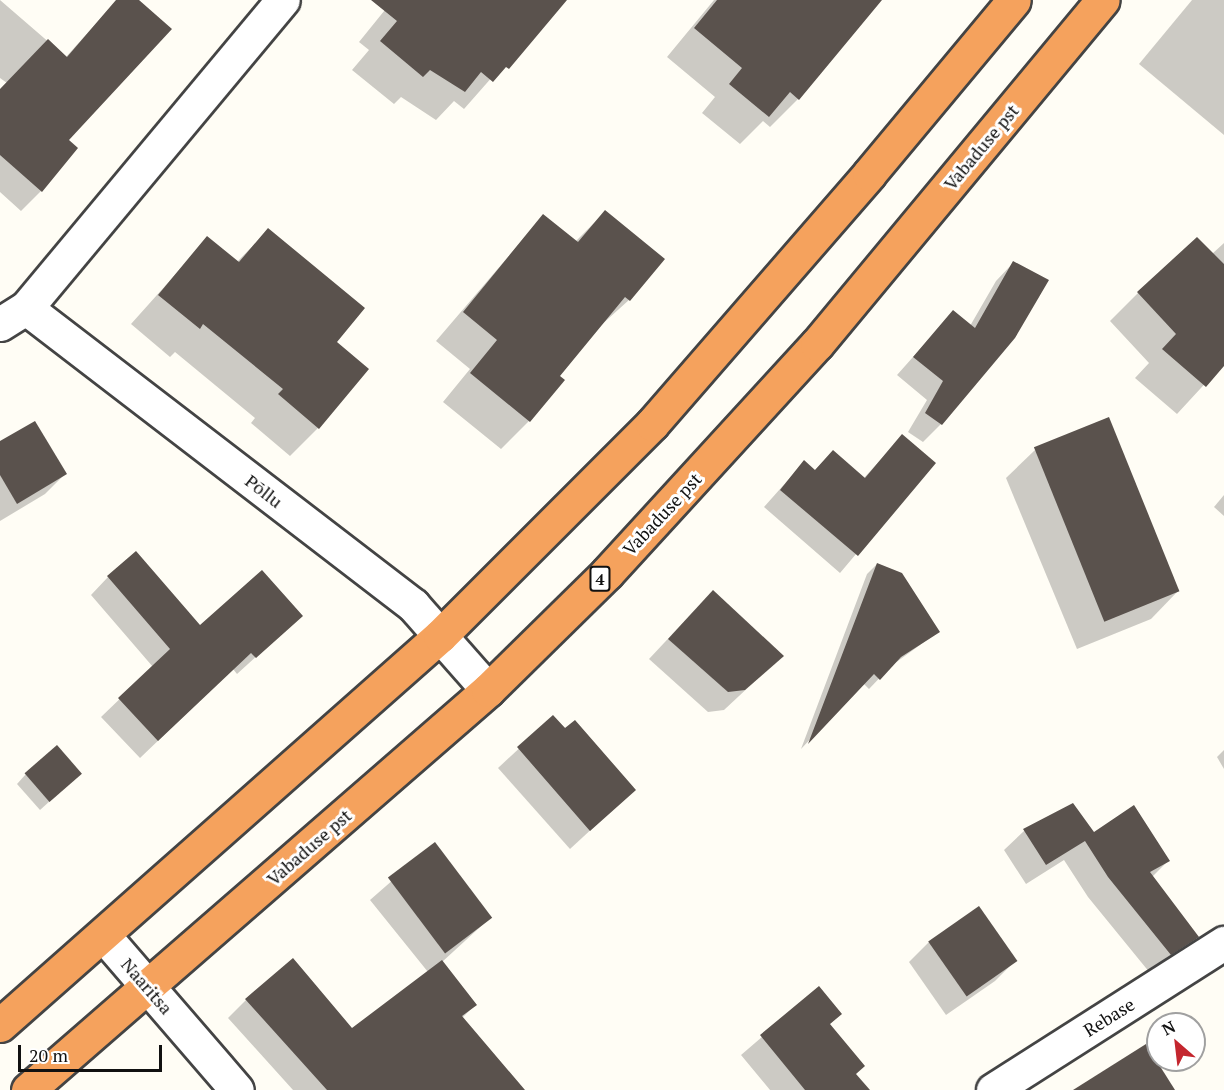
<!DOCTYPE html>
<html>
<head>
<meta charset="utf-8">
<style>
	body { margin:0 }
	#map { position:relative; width:1224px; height:1090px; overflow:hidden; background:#fffdf5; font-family:"PT Serif",serif }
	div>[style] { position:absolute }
	.shadow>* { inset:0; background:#0003 }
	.building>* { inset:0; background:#5a524d; transform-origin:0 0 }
	.roads { filter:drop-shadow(2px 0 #444) drop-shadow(-2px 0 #444) drop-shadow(0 2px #444) drop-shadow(0 -2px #444) }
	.minor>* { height:33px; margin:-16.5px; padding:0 16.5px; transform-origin:16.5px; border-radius:16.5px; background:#fff }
	.highway>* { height:33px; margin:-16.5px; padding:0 16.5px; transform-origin:16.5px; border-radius:16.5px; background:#f5a25d }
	span { translate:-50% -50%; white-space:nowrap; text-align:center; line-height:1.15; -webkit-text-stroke:6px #fff; paint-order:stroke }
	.shield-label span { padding:2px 4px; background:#fff; border:2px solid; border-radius:4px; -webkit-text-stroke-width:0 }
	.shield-label { font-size:16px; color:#111; font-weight:700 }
	.street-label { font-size:18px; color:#111 }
	.north { position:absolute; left:1146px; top:1012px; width:60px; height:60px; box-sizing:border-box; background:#fff; border:2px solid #a0a0a0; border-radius:50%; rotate:332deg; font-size:16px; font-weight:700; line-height:24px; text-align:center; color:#111 }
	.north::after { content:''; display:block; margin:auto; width:21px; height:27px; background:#c4262e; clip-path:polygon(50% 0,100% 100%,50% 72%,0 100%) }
	.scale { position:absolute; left:18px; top:1045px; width:144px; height:27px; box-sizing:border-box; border:3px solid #111; border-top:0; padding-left:8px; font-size:18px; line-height:21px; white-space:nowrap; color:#111; -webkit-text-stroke:4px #fff; paint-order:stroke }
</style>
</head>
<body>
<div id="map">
	<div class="shadow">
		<div style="clip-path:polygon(0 0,66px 57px,117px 0,137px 0,170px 29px,67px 140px,41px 191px,21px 211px,0 192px,0 90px,7px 83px,0 78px)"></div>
		<div style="clip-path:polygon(393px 0,560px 0,464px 109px,454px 101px,436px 120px,401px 97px,394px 104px,352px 70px,369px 50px,359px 42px)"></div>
		<div style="clip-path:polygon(714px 0,863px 0,869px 13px,798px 99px,770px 127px,763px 121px,740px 144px,702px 113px,715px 97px,667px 57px)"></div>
		<div style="clip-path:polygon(1192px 0,1224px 0,1224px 135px,1139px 64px)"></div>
		<div style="clip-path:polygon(605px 212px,662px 260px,629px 300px,599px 327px,558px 377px,529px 421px,501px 449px,443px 402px,470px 369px,436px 341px,543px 216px,575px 242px)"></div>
		<div style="clip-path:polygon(268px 230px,335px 343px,318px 428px,290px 456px,251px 423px,255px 418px,175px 352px,170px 357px,131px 324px,208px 238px,237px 262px)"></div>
		<div style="clip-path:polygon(1224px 243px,1224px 363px,1177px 414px,1135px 378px,1149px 363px,1110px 321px,1138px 293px,1212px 254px)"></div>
		<div style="clip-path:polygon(1013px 263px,941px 424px,923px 442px,908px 432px,927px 400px,897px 375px,953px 312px,970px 326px,996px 281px)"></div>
		<div style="clip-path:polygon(902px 436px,933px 463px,840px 573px,764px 507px,804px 462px,814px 471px,833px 452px,864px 478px)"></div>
		<div style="clip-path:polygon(0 443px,65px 474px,45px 494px,0 521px)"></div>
		<div style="clip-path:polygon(1035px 450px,1179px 590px,1151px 619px,1077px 649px,1006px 478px)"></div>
		<div style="clip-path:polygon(1224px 495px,1224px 516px,1214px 507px)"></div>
		<div style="clip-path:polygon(877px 564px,938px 632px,891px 666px,869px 689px,863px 683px,801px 749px,867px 574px)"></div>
		<div style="clip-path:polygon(108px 577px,200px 627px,301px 616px,237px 674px,233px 669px,140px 758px,101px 717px,153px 667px,91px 595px)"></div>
		<div style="clip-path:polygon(693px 612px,782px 656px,724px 710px,708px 712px,649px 659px)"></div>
		<div style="clip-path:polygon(553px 717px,634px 790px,570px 849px,498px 768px)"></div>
		<div style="clip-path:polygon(1224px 750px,1224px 769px,1217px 757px)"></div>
		<div style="clip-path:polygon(26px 774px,70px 783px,40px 810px,17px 784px)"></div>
		<div style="clip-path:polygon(1024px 831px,1094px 834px,1168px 861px,1152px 877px,1197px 937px,1177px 957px,1150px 973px,1088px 897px,1064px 860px,1026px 884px,1004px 850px)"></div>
		<div style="clip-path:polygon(434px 844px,490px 918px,442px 962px,475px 1005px,462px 1018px,523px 1090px,293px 1090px,228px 1018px,246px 1000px,352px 1030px,428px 972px,370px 900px)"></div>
		<div style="clip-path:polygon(929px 942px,1015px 961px,995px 981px,946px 1015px,909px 962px)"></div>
		<div style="clip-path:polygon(819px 988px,840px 1014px,829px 1025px,855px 1074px,868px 1090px,770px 1090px,741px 1055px)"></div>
	</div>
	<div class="building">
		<div style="clip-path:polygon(116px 0,139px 0,172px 29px,69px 140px,78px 148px,42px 192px,0 155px,0 89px,48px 39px,67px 57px)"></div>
		<div style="clip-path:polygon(371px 0,567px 0,509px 69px,506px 67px,493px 82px,481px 72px,465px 92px,430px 70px,423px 77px,380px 41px,397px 21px)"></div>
		<div style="clip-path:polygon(717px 0,882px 0,799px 100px,790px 92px,769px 117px,729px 84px,742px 68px,694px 28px)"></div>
		<div style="clip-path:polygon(605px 210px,665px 259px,630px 301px,625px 297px,560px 376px,565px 380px,530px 422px,470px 373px,497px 340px,463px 312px,543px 214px,578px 242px)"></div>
		<div style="clip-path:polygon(268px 228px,365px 308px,337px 342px,369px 369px,319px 429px,278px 394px,283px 389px,203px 324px,200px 329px,158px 295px,207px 236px,239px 262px)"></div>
		<div style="clip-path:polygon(1197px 237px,1224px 264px,1224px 366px,1206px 387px,1162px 349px,1176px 334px,1137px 292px)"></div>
		<div style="clip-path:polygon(1013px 261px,1049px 280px,1015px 338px,942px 425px,925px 413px,943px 381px,913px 357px,953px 310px,975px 328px)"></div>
		<div style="left:1109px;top:417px;width:188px;height:81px;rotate:68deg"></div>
		<div style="clip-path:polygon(35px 421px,67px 474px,17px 504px,0 475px,0 441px)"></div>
		<div style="clip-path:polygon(902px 434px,936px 463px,858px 556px,780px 490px,804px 460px,815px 470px,833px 450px,865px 478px)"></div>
		<div style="clip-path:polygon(136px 551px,200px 625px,262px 570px,303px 616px,256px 658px,251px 653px,158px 741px,118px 698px,170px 649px,107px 576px)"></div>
		<div style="clip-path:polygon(877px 563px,902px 573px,940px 632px,901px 657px,880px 680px,874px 674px,808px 744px)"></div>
		<div style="clip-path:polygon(713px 590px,784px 656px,745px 690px,728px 692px,668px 639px)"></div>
		<div style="clip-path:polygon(553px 715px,565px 728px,575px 720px,636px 790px,590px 831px,517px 747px)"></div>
		<div style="left:57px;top:745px;width:38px;height:43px;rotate:49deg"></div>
		<div style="clip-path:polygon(1073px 803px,1094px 832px,1134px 805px,1170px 861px,1150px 872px,1199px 937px,1171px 955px,1108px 877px,1085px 841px,1046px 865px,1023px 829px)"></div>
		<div style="left:435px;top:842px;width:95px;height:59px;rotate:53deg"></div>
		<div style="left:979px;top:906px;width:67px;height:62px;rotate:55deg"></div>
		<div style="clip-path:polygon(293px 958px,352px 1028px,442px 960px,477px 1005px,462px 1016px,525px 1090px,327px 1090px,245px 999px)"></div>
		<div style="clip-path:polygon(819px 986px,842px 1014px,830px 1024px,865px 1066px,856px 1074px,870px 1090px,805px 1090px,760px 1035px)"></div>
		<div style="clip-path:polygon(1146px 1044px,1175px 1090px,1073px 1090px)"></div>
	</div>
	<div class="roads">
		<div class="minor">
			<div style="left:26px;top:308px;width:488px;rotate:37.5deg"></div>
			<div style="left:413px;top:605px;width:113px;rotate:48.6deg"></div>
			<div style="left:0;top:324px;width:31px;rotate:-32deg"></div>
			<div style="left:26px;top:308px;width:401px;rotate:-50.2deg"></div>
			<div style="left:104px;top:936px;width:203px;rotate:49.2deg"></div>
			<div style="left:993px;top:1090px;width:274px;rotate:-32.5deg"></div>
		</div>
		<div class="highway">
			<div style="left:0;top:1025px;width:587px;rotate:-41.48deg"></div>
			<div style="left:440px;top:636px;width:300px;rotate:-45deg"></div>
			<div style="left:652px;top:424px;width:331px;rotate:-49deg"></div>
			<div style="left:869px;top:174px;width:226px;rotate:-50.2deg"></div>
			<div style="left:28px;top:1090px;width:610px;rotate:-41.01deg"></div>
			<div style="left:488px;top:690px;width:167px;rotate:-44.5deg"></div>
			<div style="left:607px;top:573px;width:311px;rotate:-47.5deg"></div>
			<div style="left:817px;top:344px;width:447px;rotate:-50.3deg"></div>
		</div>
	</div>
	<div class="shield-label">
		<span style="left:600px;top:579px">4</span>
	</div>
	<div class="street-label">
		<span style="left:981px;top:147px;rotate:-50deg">Vabaduse pst</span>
		<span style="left:264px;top:491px;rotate:38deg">Põllu</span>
		<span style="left:662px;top:514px;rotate:-47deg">Vabaduse pst</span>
		<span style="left:309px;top:847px;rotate:-41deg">Vabaduse pst</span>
		<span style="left:147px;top:986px;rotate:49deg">Naaritsa</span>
		<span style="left:1109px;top:1017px;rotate:-32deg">Rebase</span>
	</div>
	<div class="north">N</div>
	<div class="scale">20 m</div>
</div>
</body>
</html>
